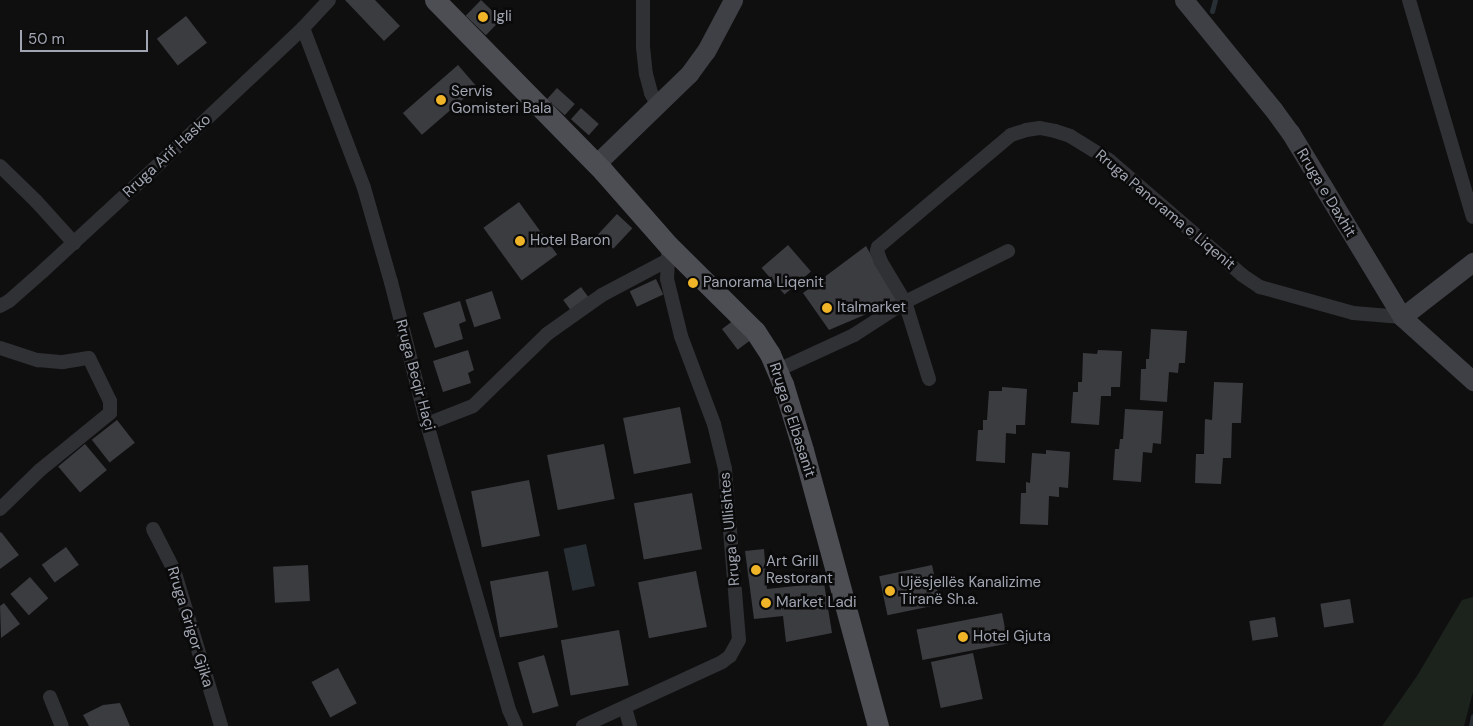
<!DOCTYPE html>
<html>
<head>
<meta charset="utf-8">
<style>
	body { margin:0 }
	#map { position:relative; width:1473px; height:726px; overflow:hidden; background:#0f0f10; font-family:"DM Sans",sans-serif }
	div>[style] { position:absolute }
	.green>* { inset:0; background:#1b231c }
	.water>* { inset:0; background:#282f35; transform-origin:0 0 }
	.stream>* { height:5px; margin:-2.5px; padding:0 2.5px; transform-origin:2.5px; border-radius:2.5px; background:#282f35 }
	.building>* { inset:0; background:#3b3c40; transform-origin:0 0 }
	.street>* { height:14px; margin:-7px; padding:0 7px; transform-origin:7px; border-radius:7px; background:#303135 }
	.secondary>* { height:19px; margin:-9.5px; padding:0 9.5px; transform-origin:9.5px; border-radius:9.5px; background:#3e4045 }
	.primary>* { height:21px; margin:-10.5px; padding:0 10.5px; transform-origin:10.5px; border-radius:10.5px; background:#4c4e54 }
	.dots>* { width:14px; height:14px; translate:-50% -50%; box-sizing:border-box; border:2px solid #0a0a0b; border-radius:50% }
	span { translate:-50% -50%; white-space:nowrap; text-align:center; line-height:1.15; -webkit-text-stroke:5px #0a0a0b; paint-order:stroke }
	.poi-label { font-size:15px; color:#a0a5b1 }
	.left { translate:0 -50%; text-align:left }
	.street-label { font-size:15px; color:#a0a5b1 }
	.scale { position:absolute; left:20px; top:30px; width:128px; height:22px; box-sizing:border-box; border:2px solid #a0a5b1; border-top:0; padding-left:6px; font-size:15px; line-height:18px; white-space:nowrap; color:#a0a5b1; -webkit-text-stroke:4px #0a0a0b; paint-order:stroke }
</style>
</head>
<body>
<div id="map">
	<div class="green">
		<div style="clip-path:polygon(1473px 597px,1473px 692px,1464px 726px,1382px 726px,1417px 676px,1462px 600px)"></div>
	</div>
	<div class="water">
		<div style="left:586px;top:544px;width:43px;height:23px;rotate:78deg"></div>
	</div>
	<div class="stream">
		<div style="left:1212px;top:11px;width:11px;rotate:-75deg"></div>
		<div style="left:1471px;top:726px;width:10px;rotate:-79deg"></div>
	</div>
	<div class="building">
		<div style="clip-path:polygon(345px 0,375px 0,400px 26px,384px 41px)"></div>
		<div style="left:481px;top:0;width:28px;height:22px;rotate:44deg"></div>
		<div style="left:186px;top:16px;width:34px;height:37px;rotate:52deg"></div>
		<div style="left:458px;top:65px;width:29px;height:73px;rotate:49deg"></div>
		<div style="left:557px;top:88px;width:24px;height:15px;rotate:42deg"></div>
		<div style="left:581px;top:108px;width:24px;height:15px;rotate:42deg"></div>
		<div style="left:519px;top:202px;width:65px;height:44px;rotate:54deg"></div>
		<div style="left:617px;top:214px;width:21px;height:28px;rotate:43deg"></div>
		<div style="left:788px;top:245px;width:35px;height:35px;rotate:49deg"></div>
		<div style="clip-path:polygon(866px 246px,897px 301px,829px 330px,803px 293px)"></div>
		<div style="left:656px;top:279px;width:17px;height:29px;rotate:65deg"></div>
		<div style="left:581px;top:287px;width:14px;height:22px;rotate:54deg"></div>
		<div style="left:492px;top:291px;width:29px;height:28px;rotate:72deg"></div>
		<div style="clip-path:polygon(460px 301px,466px 321px,459px 324px,463px 339px,435px 348px,423px 313px)"></div>
		<div style="left:734px;top:320px;width:26px;height:15px;rotate:53deg"></div>
		<div style="clip-path:polygon(1151px 329px,1187px 331px,1185px 363px,1179px 363px,1178px 373px,1169px 372px,1167px 402px,1140px 400px,1141px 369px,1146px 369px,1146px 359px,1149px 359px)"></div>
		<div style="clip-path:polygon(468px 350px,474px 370px,468px 373px,471px 383px,443px 392px,433px 361px)"></div>
		<div style="clip-path:polygon(1098px 350px,1122px 351px,1120px 387px,1111px 387px,1111px 396px,1101px 396px,1099px 425px,1071px 423px,1073px 392px,1078px 392px,1078px 382px,1082px 382px,1083px 353px,1097px 354px)"></div>
		<div style="clip-path:polygon(1214px 382px,1243px 383px,1241px 423px,1232px 423px,1231px 458px,1223px 458px,1221px 484px,1195px 483px,1196px 454px,1204px 454px,1205px 419px,1212px 420px)"></div>
		<div style="clip-path:polygon(1002px 387px,1027px 389px,1025px 425px,1016px 425px,1016px 434px,1006px 433px,1005px 463px,976px 461px,978px 430px,983px 430px,983px 420px,987px 420px,989px 391px,1002px 391px)"></div>
		<div style="left:680px;top:407px;width:57px;height:58px;rotate:79deg"></div>
		<div style="clip-path:polygon(1125px 409px,1163px 411px,1161px 444px,1153px 443px,1152px 453px,1143px 452px,1141px 482px,1113px 480px,1115px 449px,1119px 449px,1120px 439px,1123px 439px)"></div>
		<div style="left:117px;top:420px;width:29px;height:32px;rotate:52deg"></div>
		<div style="left:85px;top:444px;width:34px;height:35px;rotate:50deg"></div>
		<div style="left:604px;top:444px;width:56px;height:58px;rotate:79deg"></div>
		<div style="clip-path:polygon(1046px 450px,1070px 452px,1068px 488px,1059px 487px,1059px 497px,1049px 496px,1048px 525px,1020px 524px,1021px 493px,1026px 493px,1026px 482px,1030px 483px,1032px 453px,1046px 454px)"></div>
		<div style="left:529px;top:480px;width:57px;height:59px;rotate:79deg"></div>
		<div style="left:692px;top:493px;width:57px;height:59px;rotate:80deg"></div>
		<div style="clip-path:polygon(1px 532px,19px 555px,0 569px,0 533px)"></div>
		<div style="left:66px;top:547px;width:22px;height:30px;rotate:54deg"></div>
		<div style="clip-path:polygon(764px 549px,767px 589px,824px 583px,832px 633px,786px 642px,783px 616px,754px 619px,745px 551px)"></div>
		<div style="left:308px;top:565px;width:36px;height:35px;rotate:87deg"></div>
		<div style="left:932px;top:565px;width:40px;height:54px;rotate:78deg"></div>
		<div style="left:548px;top:571px;width:57px;height:59px;rotate:80deg"></div>
		<div style="left:696px;top:571px;width:57px;height:59px;rotate:79deg"></div>
		<div style="left:30px;top:577px;width:28px;height:26px;rotate:49deg"></div>
		<div style="left:1350px;top:599px;width:24px;height:30px;rotate:81deg"></div>
		<div style="clip-path:polygon(4px 603px,20px 624px,1px 638px,0 606px)"></div>
		<div style="left:1002px;top:613px;width:31px;height:87px;rotate:79deg"></div>
		<div style="left:1275px;top:617px;width:20px;height:26px;rotate:81deg"></div>
		<div style="left:619px;top:630px;width:56px;height:59px;rotate:80deg"></div>
		<div style="left:973px;top:653px;width:47px;height:43px;rotate:78deg"></div>
		<div style="left:544px;top:655px;width:53px;height:27px;rotate:74deg"></div>
		<div style="left:338px;top:668px;width:40px;height:30px;rotate:62deg"></div>
		<div style="clip-path:polygon(120px 703px,130px 726px,89px 726px,83px 715px,103px 705px)"></div>
	</div>
	<div class="street">
		<div style="left:643px;top:0;width:47px;rotate:90deg"></div>
		<div style="left:643px;top:47px;width:27px;rotate:84deg"></div>
		<div style="left:646px;top:74px;width:20px;rotate:75deg"></div>
		<div style="left:651px;top:93px;width:15px;rotate:62deg"></div>
		<div style="left:1409px;top:0;width:226px;rotate:73.6deg"></div>
		<div style="left:303px;top:28px;width:171px;rotate:69.1deg"></div>
		<div style="left:364px;top:188px;width:98px;rotate:74deg"></div>
		<div style="left:391px;top:282px;width:146px;rotate:75.8deg"></div>
		<div style="left:427px;top:424px;width:298px;rotate:74deg"></div>
		<div style="left:509px;top:710px;width:17px;rotate:66deg"></div>
		<div style="left:0;top:166px;width:50px;rotate:44.2deg"></div>
		<div style="left:36px;top:201px;width:57px;rotate:47.9deg"></div>
		<div style="left:0;top:306px;width:10px;rotate:-29deg"></div>
		<div style="left:9px;top:301px;width:45px;rotate:-41.4deg"></div>
		<div style="left:43px;top:271px;width:162px;rotate:-42.7deg"></div>
		<div style="left:162px;top:161px;width:194px;rotate:-43.3deg"></div>
		<div style="left:303px;top:28px;width:38px;rotate:-47deg"></div>
		<div style="left:0;top:348px;width:40px;rotate:18deg"></div>
		<div style="left:38px;top:360px;width:25px;rotate:5deg"></div>
		<div style="left:63px;top:362px;width:26px;rotate:-9deg"></div>
		<div style="left:89px;top:358px;width:48px;rotate:64deg"></div>
		<div style="left:110px;top:401px;width:12px;rotate:90deg"></div>
		<div style="left:110px;top:413px;width:90px;rotate:140.8deg"></div>
		<div style="left:40px;top:470px;width:56px;rotate:135.7deg"></div>
		<div style="left:778px;top:370px;width:84px;rotate:-24.7deg"></div>
		<div style="left:854px;top:335px;width:61px;rotate:-32.9deg"></div>
		<div style="left:905px;top:302px;width:115px;rotate:-26.3deg"></div>
		<div style="left:929px;top:379px;width:81px;rotate:-107.3deg"></div>
		<div style="left:905px;top:302px;width:47px;rotate:-121deg"></div>
		<div style="left:881px;top:262px;width:12px;rotate:-110deg"></div>
		<div style="left:877px;top:251px;width:4px;rotate:-76deg"></div>
		<div style="left:878px;top:247px;width:174px;rotate:-40.1deg"></div>
		<div style="left:1011px;top:135px;width:16px;rotate:-18deg"></div>
		<div style="left:1026px;top:130px;width:14px;rotate:-8deg"></div>
		<div style="left:1040px;top:128px;width:15px;rotate:11deg"></div>
		<div style="left:1055px;top:131px;width:16px;rotate:18deg"></div>
		<div style="left:1070px;top:136px;width:46px;rotate:31.6deg"></div>
		<div style="left:1109px;top:160px;width:176px;rotate:40.8deg"></div>
		<div style="left:1242px;top:275px;width:22px;rotate:34deg"></div>
		<div style="left:1260px;top:287px;width:97px;rotate:15.6deg"></div>
		<div style="left:1353px;top:313px;width:49px;rotate:4.7deg"></div>
		<div style="left:427px;top:424px;width:49px;rotate:-21.4deg"></div>
		<div style="left:473px;top:406px;width:103px;rotate:-44.2deg"></div>
		<div style="left:547px;top:334px;width:67px;rotate:-35.3deg"></div>
		<div style="left:602px;top:295px;width:75px;rotate:-27.9deg"></div>
		<div style="left:153px;top:529px;width:46px;rotate:62.9deg"></div>
		<div style="left:174px;top:570px;width:163px;rotate:73.2deg"></div>
		<div style="left:50px;top:697px;width:31px;rotate:68deg"></div>
		<div style="left:625px;top:708px;width:19px;rotate:74deg"></div>
		<div style="left:583px;top:726px;width:153px;rotate:-24.7deg"></div>
		<div style="left:722px;top:662px;width:10px;rotate:-37deg"></div>
		<div style="left:730px;top:656px;width:18px;rotate:-61deg"></div>
		<div style="left:739px;top:640px;width:172px;rotate:-94.7deg"></div>
		<div style="left:725px;top:469px;width:46px;rotate:-103.7deg"></div>
		<div style="left:714px;top:424px;width:94px;rotate:-110.6deg"></div>
		<div style="left:681px;top:336px;width:59px;rotate:-103.8deg"></div>
		<div style="left:667px;top:279px;width:33px;rotate:-87deg"></div>
	</div>
	<div class="secondary">
		<div style="left:1184px;top:0;width:141px;rotate:50.8deg"></div>
		<div style="left:1273px;top:109px;width:29px;rotate:54deg"></div>
		<div style="left:1290px;top:132px;width:216px;rotate:58.8deg"></div>
		<div style="left:1402px;top:317px;width:96px;rotate:42deg"></div>
		<div style="left:596px;top:164px;width:129px;rotate:-44.1deg"></div>
		<div style="left:689px;top:74px;width:29px;rotate:-54deg"></div>
		<div style="left:706px;top:51px;width:58px;rotate:-62.1deg"></div>
		<div style="left:1402px;top:317px;width:90px;rotate:-37.8deg"></div>
	</div>
	<div class="primary">
		<div style="left:435px;top:0;width:240px;rotate:45.5deg"></div>
		<div style="left:603px;top:171px;width:100px;rotate:48.7deg"></div>
		<div style="left:669px;top:246px;width:121px;rotate:44.7deg"></div>
		<div style="left:755px;top:331px;width:27px;rotate:57deg"></div>
		<div style="left:770px;top:354px;width:33px;rotate:67deg"></div>
		<div style="left:783px;top:384px;width:69px;rotate:73.1deg"></div>
		<div style="left:803px;top:450px;width:286px;rotate:74.8deg"></div>
	</div>
	<div class="dots">
		<div style="left:483px;top:17px;background:#efb428"></div>
		<div style="left:441px;top:100px;background:#efb428"></div>
		<div style="left:520px;top:241px;background:#efb428"></div>
		<div style="left:693px;top:283px;background:#efb428"></div>
		<div style="left:827px;top:308px;background:#efb428"></div>
		<div style="left:756px;top:570px;background:#efb428"></div>
		<div style="left:890px;top:591px;background:#efb428"></div>
		<div style="left:766px;top:603px;background:#efb428"></div>
		<div style="left:963px;top:637px;background:#efb428"></div>
	</div>
	<div class="poi-label">
		<span class="left" style="left:493px;top:17px">Igli</span>
		<span class="left" style="left:451px;top:100px">Servis<br>Gomisteri Bala</span>
		<span class="left" style="left:530px;top:241px">Hotel Baron</span>
		<span class="left" style="left:703px;top:283px">Panorama Liqenit</span>
		<span class="left" style="left:837px;top:308px">Italmarket</span>
		<span class="left" style="left:766px;top:570px">Art Grill<br>Restorant</span>
		<span class="left" style="left:900px;top:591px">Ujësjellës Kanalizime<br>Tiranë Sh.a.</span>
		<span class="left" style="left:776px;top:603px">Market Ladi</span>
		<span class="left" style="left:973px;top:637px">Hotel Gjuta</span>
	</div>
	<div class="street-label">
		<span style="left:167px;top:156px;rotate:-43deg">Rruga Arif Hasko</span>
		<span style="left:1326px;top:193px;rotate:59deg">Rruga e Daxhit</span>
		<span style="left:1165px;top:210px;rotate:40deg">Rruga Panorama e Liqenit</span>
		<span style="left:415px;top:375px;rotate:75deg">Rruga Beqir Haçi</span>
		<span style="left:792px;top:420px;rotate:72deg">Rruga e Elbasanit</span>
		<span style="left:730px;top:529px;rotate:-95deg">Rruga e Ullishtes</span>
		<span style="left:190px;top:627px;rotate:73deg">Rruga Grigor Gjika</span>
	</div>
	<div class="scale">50 m</div>
</div>
</body>
</html>
